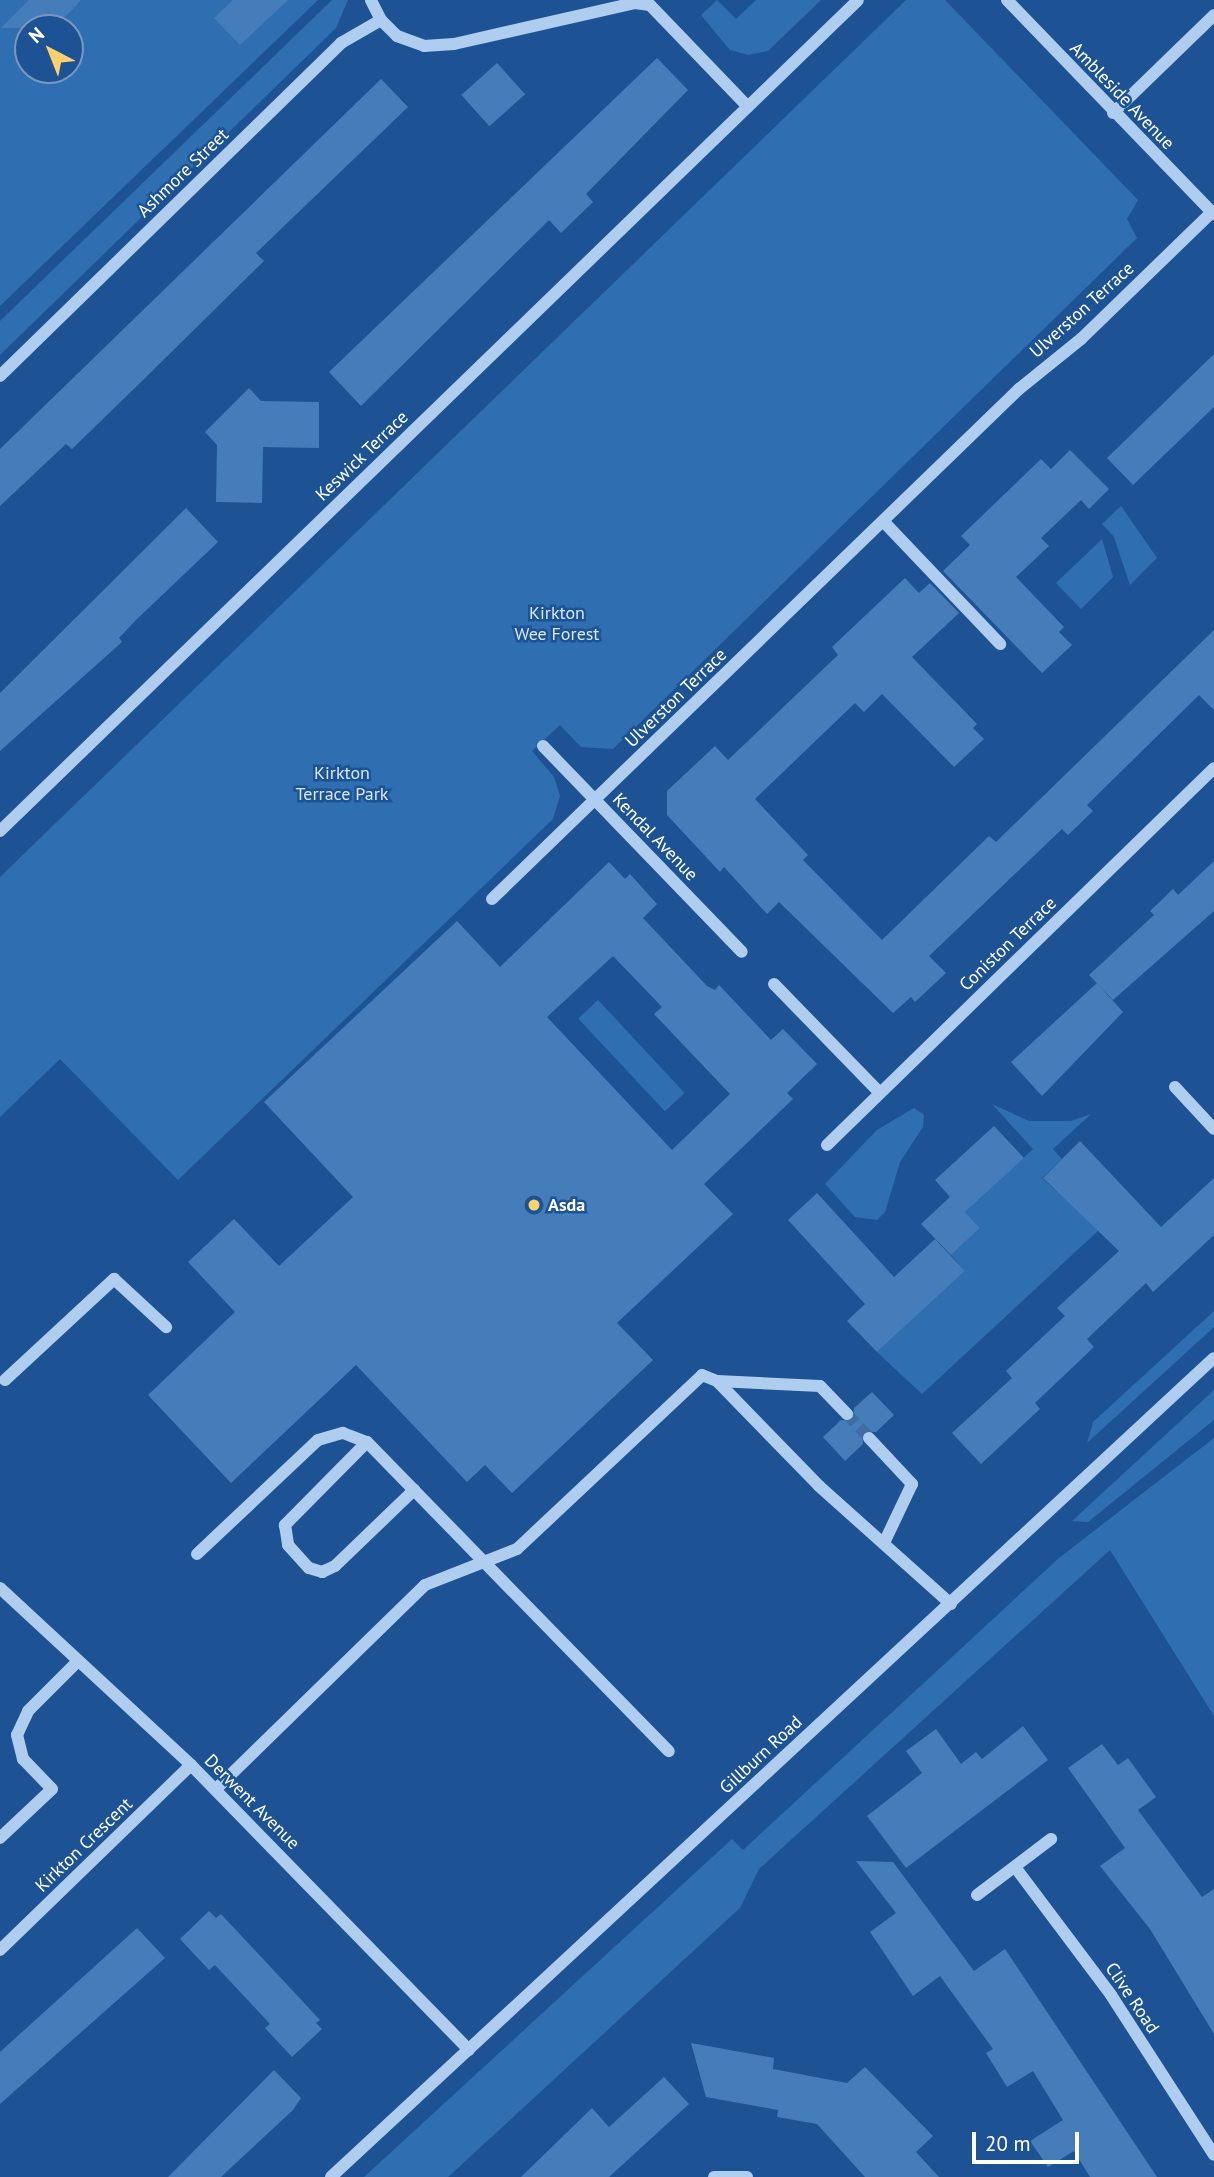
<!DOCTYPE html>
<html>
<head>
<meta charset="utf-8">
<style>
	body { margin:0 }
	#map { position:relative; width:1214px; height:2177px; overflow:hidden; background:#1d5394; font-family:"PT Sans",sans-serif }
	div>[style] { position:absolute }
	.green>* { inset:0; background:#306eb2; transform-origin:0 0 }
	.building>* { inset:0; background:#457dbb; transform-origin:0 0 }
	.minor-tunnel>* { height:12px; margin-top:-6px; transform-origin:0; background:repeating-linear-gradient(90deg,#3f6da4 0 12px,transparent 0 18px) }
	.minor>* { height:12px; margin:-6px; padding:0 6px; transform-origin:6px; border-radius:6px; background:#afcdef }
	.dots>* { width:19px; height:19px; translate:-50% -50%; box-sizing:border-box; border:4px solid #1d5394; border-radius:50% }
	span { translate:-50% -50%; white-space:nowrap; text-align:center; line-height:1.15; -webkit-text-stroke:5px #1d5394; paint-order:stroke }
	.street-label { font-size:18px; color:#fff }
	.park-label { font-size:18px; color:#d5e7fa }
	.poi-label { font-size:18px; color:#fff; font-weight:700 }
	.left { translate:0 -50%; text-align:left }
	.north { position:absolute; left:14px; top:14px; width:70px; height:70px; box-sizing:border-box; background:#1d5394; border:2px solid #7798bf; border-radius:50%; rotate:318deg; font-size:19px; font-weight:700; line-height:28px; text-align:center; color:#fff }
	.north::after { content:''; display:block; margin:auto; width:24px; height:32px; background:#fed16d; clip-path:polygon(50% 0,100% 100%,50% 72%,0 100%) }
	.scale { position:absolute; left:972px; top:2132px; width:107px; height:32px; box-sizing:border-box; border:4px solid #fff; border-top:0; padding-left:9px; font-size:21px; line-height:24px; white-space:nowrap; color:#fff; -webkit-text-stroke:5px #1d5394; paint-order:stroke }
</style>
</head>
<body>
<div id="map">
	<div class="green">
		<div style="clip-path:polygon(evenodd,0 0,318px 0,0 306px,0 0,28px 28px,70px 28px,70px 70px,28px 70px,28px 28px)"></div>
		<div style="clip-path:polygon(332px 0,348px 0,336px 28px,0 355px,0 321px)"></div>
		<div style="clip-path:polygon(717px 0,736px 19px,756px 0,821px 0,768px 51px,748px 55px,730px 50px,701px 15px)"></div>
		<div style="clip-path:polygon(906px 0,945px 0,1138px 200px,1127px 219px,1137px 238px,613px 749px,581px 747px,560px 725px,532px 751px,554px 777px,560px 796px,553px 819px,178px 1180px,60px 1059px,0 1117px,0 877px)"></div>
		<div style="clip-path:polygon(1121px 506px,1157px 558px,1130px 585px,1114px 537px,1102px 524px)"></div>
		<div style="clip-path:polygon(1102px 539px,1113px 577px,1081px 609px,1056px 583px)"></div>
		<div style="left:598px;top:1000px;width:127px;height:27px;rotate:47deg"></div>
		<div style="clip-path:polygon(992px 1104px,1029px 1121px,1071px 1121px,1091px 1114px,1053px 1149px,1062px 1159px,1042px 1178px,1099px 1230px,922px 1394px,877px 1352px,965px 1271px,951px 1255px,980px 1228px,965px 1212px,1033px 1149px)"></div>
		<div style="clip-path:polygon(914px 1108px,924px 1115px,923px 1127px,900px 1162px,885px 1212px,877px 1220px,855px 1217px,825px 1184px,877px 1130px)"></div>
		<div style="clip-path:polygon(1214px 1311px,1214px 1327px,1087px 1443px,1093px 1422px)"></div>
		<div style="clip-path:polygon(1214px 1390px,1214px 1420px,1088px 1522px,1072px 1521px)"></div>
		<div style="clip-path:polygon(1214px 1438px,1214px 1716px,1110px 1550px,759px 1869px,740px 1908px,448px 2177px,364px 2177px,732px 1839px,743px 1850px,1059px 1558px)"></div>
	</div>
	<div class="building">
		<div style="clip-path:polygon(29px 0,81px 0,55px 28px,1px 28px)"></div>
		<div style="clip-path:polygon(233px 0,288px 0,240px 45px,214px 18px)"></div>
		<div style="clip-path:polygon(657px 58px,688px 90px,586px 194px,593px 202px,561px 233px,549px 220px,361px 406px,329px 372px)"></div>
		<div style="left:497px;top:63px;width:42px;height:48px;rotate:48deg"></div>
		<div style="clip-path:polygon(381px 79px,408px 107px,256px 253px,264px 261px,141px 382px,72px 449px,66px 444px,0 506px,0 449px)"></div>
		<div style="clip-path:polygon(1214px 354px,1214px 407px,1133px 485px,1107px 458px)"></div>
		<div style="clip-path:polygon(249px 388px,261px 401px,319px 402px,319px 448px,263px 447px,262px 503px,216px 502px,217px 445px,205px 432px)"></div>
		<div style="clip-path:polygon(1070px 450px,1109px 489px,1089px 509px,1081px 500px,1041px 538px,1049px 546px,1016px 577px,1064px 627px,1059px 632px,1072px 645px,1042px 673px,943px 571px,970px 545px,961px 536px,1041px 459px,1051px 469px)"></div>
		<div style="clip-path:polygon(186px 508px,218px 542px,136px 620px,119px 638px,122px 642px,0 751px,0 693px)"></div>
		<div style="clip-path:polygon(905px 578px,919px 593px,930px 583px,959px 613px,912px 657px,977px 724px,973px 728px,984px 739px,954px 767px,882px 694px,864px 712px,855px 703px,755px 799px,808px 855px,803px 860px,882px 940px,989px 836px,996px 842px,1214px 630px,1214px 710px,1199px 695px,1087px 805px,1093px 811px,1068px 835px,1062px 829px,929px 956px,946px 973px,915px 1002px,911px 997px,893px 1013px,779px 902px,767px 914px,724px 867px,720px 872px,667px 815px,667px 791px,715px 746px,728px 760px,838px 655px,832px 647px)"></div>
		<div style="clip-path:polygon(1214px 861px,1214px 911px,1113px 1000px,1089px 975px,1154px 915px,1150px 911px,1173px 889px,1178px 895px)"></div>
		<div style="clip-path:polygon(evenodd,609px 862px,625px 879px,630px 874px,657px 904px,643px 918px,707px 986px,715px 990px,719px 985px,771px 1040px,783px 1029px,817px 1064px,787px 1093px,793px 1099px,704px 1184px,733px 1214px,617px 1323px,653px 1360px,512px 1493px,485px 1465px,467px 1482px,356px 1365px,231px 1483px,148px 1395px,235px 1312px,188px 1262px,234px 1219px,279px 1266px,353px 1197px,264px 1102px,457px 921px,500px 967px,609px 862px,613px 956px,662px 1007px,654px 1014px,730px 1094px,672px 1150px,547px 1017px,613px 956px)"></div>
		<div style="clip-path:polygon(1097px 983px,1123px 1012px,1042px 1096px,1011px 1062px)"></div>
		<div style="clip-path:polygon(994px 1126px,1024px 1158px,965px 1212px,980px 1228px,951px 1255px,921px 1224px,950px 1197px,935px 1180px)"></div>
		<div style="clip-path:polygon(1080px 1141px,1161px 1227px,1214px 1178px,1214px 1235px,1153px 1292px,1146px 1283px,1087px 1339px,1094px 1347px,1035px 1403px,1040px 1409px,981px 1464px,952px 1433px,1012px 1378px,1006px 1371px,1065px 1316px,1057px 1308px,1119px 1251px,1043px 1178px)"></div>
		<div style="clip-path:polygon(817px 1193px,894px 1277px,935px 1239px,965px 1271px,877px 1352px,847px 1321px,865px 1304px,788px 1220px)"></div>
		<div style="clip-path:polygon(872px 1392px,894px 1415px,876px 1432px,863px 1432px,863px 1444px,845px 1461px,823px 1437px,841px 1420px,853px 1421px,854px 1408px)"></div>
		<div style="clip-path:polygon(1023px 1726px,1048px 1760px,906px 1868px,867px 1816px,922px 1773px,906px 1751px,936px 1729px,961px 1764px,976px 1752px,982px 1759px)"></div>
		<div style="clip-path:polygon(1102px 1744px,1118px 1765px,1128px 1758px,1156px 1797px,1138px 1810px,1202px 1897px,1214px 1889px,1214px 2034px,1150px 1929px,1100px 1866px,1125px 1848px,1068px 1768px)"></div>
		<div style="clip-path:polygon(856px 1861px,893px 1862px,974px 1971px,1005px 1949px,1157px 2177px,1090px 2177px,1074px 2151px,1048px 2167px,1030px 2141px,1063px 2120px,1033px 2071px,1007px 2087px,986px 2053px,993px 2049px,940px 1976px,913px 1996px,870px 1932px,896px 1913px)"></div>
		<div style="clip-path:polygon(209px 1911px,216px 1918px,221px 1914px,320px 2020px,316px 2023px,322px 2029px,292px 2057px,265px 2028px,270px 2024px,215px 1965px,209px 1970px,180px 1939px)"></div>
		<div style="clip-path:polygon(137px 1928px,165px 1958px,0 2104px,0 2052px)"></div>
		<div style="clip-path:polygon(691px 2043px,774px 2058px,773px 2069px,847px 2083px,865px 2067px,933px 2136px,916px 2152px,939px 2177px,865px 2177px,817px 2124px,777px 2117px,778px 2110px,706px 2097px)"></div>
		<div style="clip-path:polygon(274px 2070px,301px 2098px,293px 2110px,221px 2177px,168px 2177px)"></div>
		<div style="clip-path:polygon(664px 2077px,689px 2104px,609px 2177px,521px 2177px,592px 2108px,609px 2127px)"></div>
	</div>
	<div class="minor-tunnel">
		<div style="left:847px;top:1414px;width:33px;rotate:47deg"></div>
	</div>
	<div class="minor">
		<div style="left:1007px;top:0;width:298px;rotate:46deg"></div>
		<div style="left:381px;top:20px;width:23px;rotate:45deg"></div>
		<div style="left:397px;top:36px;width:29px;rotate:20deg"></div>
		<div style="left:424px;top:46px;width:30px;rotate:-4deg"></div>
		<div style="left:454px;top:44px;width:186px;rotate:-12.8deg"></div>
		<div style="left:635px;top:3px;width:15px;rotate:8deg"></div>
		<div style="left:650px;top:5px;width:141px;rotate:46.1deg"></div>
		<div style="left:1113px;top:113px;width:141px;rotate:-44.1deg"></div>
		<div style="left:0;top:376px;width:477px;rotate:-44.3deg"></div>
		<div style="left:341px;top:43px;width:46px;rotate:-29.9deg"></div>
		<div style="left:381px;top:20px;width:22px;rotate:-117deg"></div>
		<div style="left:883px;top:521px;width:170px;rotate:46.4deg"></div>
		<div style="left:543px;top:746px;width:286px;rotate:46deg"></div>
		<div style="left:0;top:831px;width:1194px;rotate:-44.08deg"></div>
		<div style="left:492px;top:899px;width:733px;rotate:-44.06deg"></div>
		<div style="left:1019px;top:389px;width:80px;rotate:-38.9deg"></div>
		<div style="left:1081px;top:339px;width:182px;rotate:-44.1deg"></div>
		<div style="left:774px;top:984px;width:152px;rotate:45.8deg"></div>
		<div style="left:1175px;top:1087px;width:57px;rotate:47.1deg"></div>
		<div style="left:827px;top:1145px;width:540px;rotate:-44.25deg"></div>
		<div style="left:5px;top:1380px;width:149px;rotate:-42.8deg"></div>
		<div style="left:114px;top:1279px;width:71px;rotate:42.7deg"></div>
		<div style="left:717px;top:1381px;width:103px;rotate:2.8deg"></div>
		<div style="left:820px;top:1386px;width:39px;rotate:46deg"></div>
		<div style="left:869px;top:1438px;width:63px;rotate:46.9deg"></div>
		<div style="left:912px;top:1484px;width:65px;rotate:115.4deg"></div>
		<div style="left:367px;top:1442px;width:117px;rotate:134.7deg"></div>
		<div style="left:285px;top:1525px;width:20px;rotate:81deg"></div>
		<div style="left:288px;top:1545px;width:31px;rotate:48deg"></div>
		<div style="left:309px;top:1568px;width:14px;rotate:17deg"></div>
		<div style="left:322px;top:1572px;width:14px;rotate:-25deg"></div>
		<div style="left:335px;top:1566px;width:110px;rotate:-43.9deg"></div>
		<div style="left:197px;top:1554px;width:166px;rotate:-43.3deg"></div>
		<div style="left:318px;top:1440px;width:26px;rotate:-16deg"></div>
		<div style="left:343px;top:1433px;width:26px;rotate:21deg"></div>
		<div style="left:367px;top:1442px;width:432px;rotate:45.7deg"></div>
		<div style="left:0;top:1588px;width:260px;rotate:42.8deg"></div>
		<div style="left:191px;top:1765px;width:398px;rotate:45.7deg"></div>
		<div style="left:216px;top:1789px;width:292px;rotate:-44.3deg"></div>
		<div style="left:425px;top:1585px;width:99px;rotate:-21.4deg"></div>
		<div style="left:517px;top:1549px;width:254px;rotate:-43.2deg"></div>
		<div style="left:702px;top:1375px;width:16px;rotate:22deg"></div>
		<div style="left:717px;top:1381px;width:146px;rotate:45.8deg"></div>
		<div style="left:819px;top:1486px;width:177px;rotate:41.8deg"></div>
		<div style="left:0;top:1838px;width:71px;rotate:-43.3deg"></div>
		<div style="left:52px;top:1789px;width:42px;rotate:-134deg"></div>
		<div style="left:23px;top:1759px;width:25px;rotate:-104deg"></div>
		<div style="left:17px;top:1735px;width:26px;rotate:-65deg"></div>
		<div style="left:28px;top:1711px;width:69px;rotate:-45deg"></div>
		<div style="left:1015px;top:1867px;width:160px;rotate:53.1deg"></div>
		<div style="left:1111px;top:1995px;width:190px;rotate:57.2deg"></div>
		<div style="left:977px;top:1895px;width:93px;rotate:-37.1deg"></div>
		<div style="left:0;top:1950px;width:266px;rotate:-44.1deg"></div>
		<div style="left:331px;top:2177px;width:1204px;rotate:-42.85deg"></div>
		<div style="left:714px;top:2177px;width:33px"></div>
	</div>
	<div class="dots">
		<div style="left:534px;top:1205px;background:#fed16d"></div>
	</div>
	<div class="street-label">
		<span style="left:1122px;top:96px;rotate:46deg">Ambleside Avenue</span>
		<span style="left:183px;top:173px;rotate:-44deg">Ashmore Street</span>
		<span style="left:1082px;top:310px;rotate:-42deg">Ulverston Terrace</span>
		<span style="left:362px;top:456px;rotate:-44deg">Keswick Terrace</span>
		<span style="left:676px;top:698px;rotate:-44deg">Ulverston Terrace</span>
		<span style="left:655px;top:837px;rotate:46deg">Kendal Avenue</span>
		<span style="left:1008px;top:944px;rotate:-44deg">Coniston Terrace</span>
		<span style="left:761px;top:1755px;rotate:-43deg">Gillburn Road</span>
		<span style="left:252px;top:1802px;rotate:45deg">Derwent Avenue</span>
		<span style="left:84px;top:1845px;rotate:-44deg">Kirkton Crescent</span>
		<span style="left:1132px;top:1998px;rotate:56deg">Clive Road</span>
	</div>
	<div class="park-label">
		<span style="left:557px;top:624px">Kirkton<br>Wee Forest</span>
		<span style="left:342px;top:784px">Kirkton<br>Terrace Park</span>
	</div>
	<div class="poi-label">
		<span class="left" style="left:548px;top:1205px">Asda</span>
	</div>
	<div class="north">N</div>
	<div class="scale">20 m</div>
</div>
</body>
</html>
